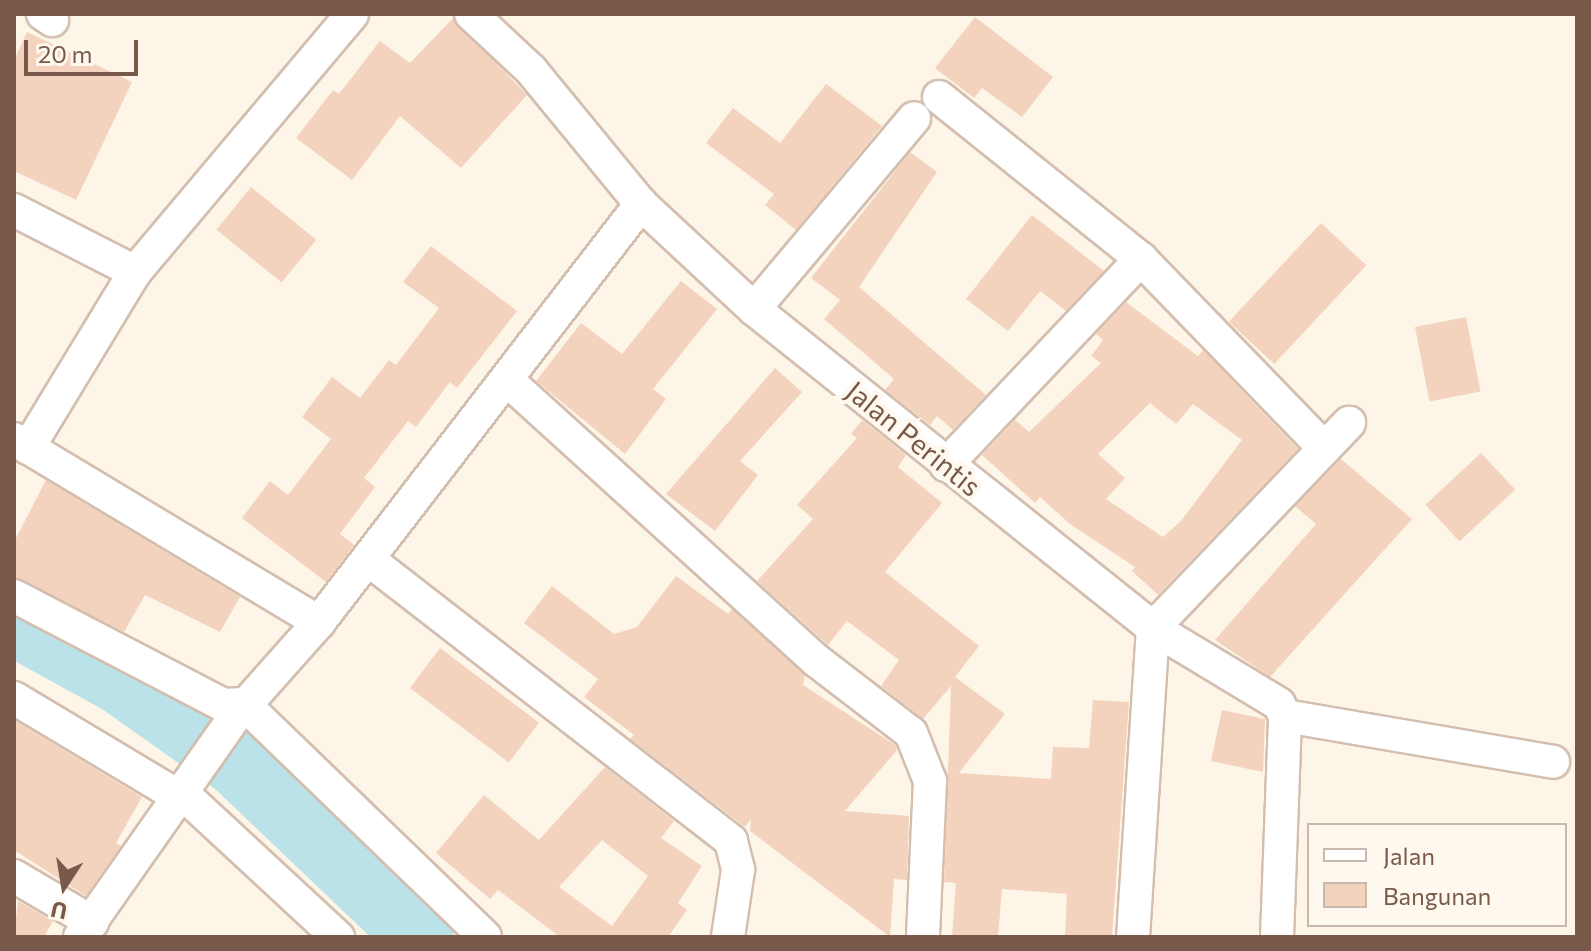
<!DOCTYPE html>
<html>
<head>
<meta charset="utf-8">
<style>
	body { margin:0 }
	#map { position:relative; width:1591px; height:951px; overflow:hidden; background:#fdf5e7; font-family:Commissioner,sans-serif }
	div>[style] { position:absolute }
	.river>* { height:68px; margin:-34px; padding:0 34px; transform-origin:34px; border-radius:34px; background:#bae2e8 }
	.building>* { inset:0; background:#f4d3be; transform-origin:0 0 }
	.roads { filter:drop-shadow(2px 0 #d3beaf) drop-shadow(-2px 0 #d3beaf) drop-shadow(0 2px #d3beaf) drop-shadow(0 -2px #d3beaf) }
	.street>* { height:32px; margin:-16px; padding:0 16px; transform-origin:16px; border-radius:16px; background:#fff }
	span { translate:-50% -50%; white-space:nowrap; text-align:center; line-height:1.15; -webkit-text-stroke:8px #fff8ef; paint-order:stroke }
	.street-label { font-size:28px; color:#795a4a }
	.frame { position:absolute; inset:0; border:16px solid #795a4a; pointer-events:none }
	.legend { position:absolute; left:1307px; top:823px; width:260px; height:104px; box-sizing:border-box; background:#fff8ef; border:2px solid #c9b9ad; margin:0; padding:10px 14px; list-style:none; font-size:24px; color:#795a4a }
	.legend li { display:flex; align-items:center; gap:16px; height:40px }
	.legend b { width:40px; border:2px solid #c9b9ad }
	.north { position:absolute; left:24px; top:847px; width:80px; height:80px; -webkit-text-stroke:6px #fff8ef; paint-order:stroke; rotate:192deg; font-size:22px; font-weight:700; line-height:32px; text-align:center; color:#795a4a }
	.north::after { content:''; display:block; margin:auto; width:28px; height:36px; background:#795a4a; clip-path:polygon(50% 0,100% 100%,50% 72%,0 100%) }
	.scale { position:absolute; left:24px; top:40px; width:114px; height:36px; box-sizing:border-box; border:4px solid #795a4a; border-top:0; padding-left:10px; font-size:24px; line-height:28px; white-space:nowrap; color:#795a4a; -webkit-text-stroke:6px #fff8ef; paint-order:stroke }
</style>
</head>
<body>
<div id="map">
	<div class="river">
		<div style="left:14px;top:622px;width:121px;rotate:28.7deg"></div>
		<div style="left:120px;top:680px;width:142px;rotate:35.3deg"></div>
		<div style="left:236px;top:762px;width:254px;rotate:43.6deg"></div>
	</div>
	<div class="building">
		<div style="clip-path:polygon(975px 17px,1053px 77px,1022px 117px,982px 88px,974px 98px,935px 68px)"></div>
		<div style="clip-path:polygon(453px 18px,527px 95px,461px 168px,400px 116px,352px 180px,296px 138px,333px 90px,339px 94px,380px 41px,410px 63px)"></div>
		<div style="clip-path:polygon(27px 32px,132px 82px,76px 200px,14px 171px,14px 60px)"></div>
		<div style="clip-path:polygon(826px 84px,882px 126px,796px 230px,765px 205px,774px 194px,706px 143px,733px 108px,780px 143px)"></div>
		<div style="clip-path:polygon(910px 152px,937px 172px,859px 287px,986px 395px,953px 430px,937px 416px,930px 425px,885px 390px,894px 379px,824px 319px,840px 300px,811px 278px)"></div>
		<div style="left:251px;top:187px;width:84px;height:55px;rotate:39deg"></div>
		<div style="clip-path:polygon(1032px 215px,1104px 271px,1066px 311px,1040px 291px,1008px 331px,966px 299px)"></div>
		<div style="left:1321px;top:223px;width:62px;height:135px;rotate:43deg"></div>
		<div style="clip-path:polygon(431px 246px,517px 311px,457px 388px,450px 382px,416px 427px,408px 421px,364px 478px,375px 487px,340px 534px,354px 545px,326px 582px,242px 518px,270px 481px,288px 495px,331px 439px,302px 417px,332px 377px,360px 398px,389px 360px,396px 365px,439px 308px,403px 282px)"></div>
		<div style="clip-path:polygon(681px 281px,717px 309px,653px 389px,666px 399px,625px 454px,536px 381px,581px 323px,622px 354px)"></div>
		<div style="clip-path:polygon(evenodd,1126px 302px,1198px 356px,1203px 350px,1298px 449px,1158px 595px,1132px 571px,1135px 567px,1070px 524px,1040px 497px,1035px 503px,982px 455px,1015px 420px,1029px 432px,1101px 363px,1091px 356px,1103px 340px,1096px 334px,1126px 302px,1150px 403px,1176px 424px,1193px 404px,1242px 440px,1181px 521px,1163px 537px,1106px 499px,1125px 478px,1098px 454px,1150px 403px)"></div>
		<div style="left:1466px;top:317px;width:76px;height:52px;rotate:79deg"></div>
		<div style="clip-path:polygon(775px 368px,802px 392px,740px 461px,758px 475px,715px 531px,666px 494px)"></div>
		<div style="clip-path:polygon(862px 420px,906px 455px,898px 467px,942px 503px,885px 572px,979px 646px,955px 677px,1005px 714px,959px 773px,1051px 779px,1053px 747px,1089px 748px,1093px 700px,1129px 702px,1112px 937px,1065px 937px,1067px 894px,1002px 889px,998px 937px,952px 937px,956px 883px,944px 882px,951px 686px,923px 719px,881px 686px,899px 660px,847px 621px,828px 645px,757px 581px,813px 519px,797px 505px,857px 438px,851px 434px)"></div>
		<div style="left:1481px;top:453px;width:50px;height:76px;rotate:47deg"></div>
		<div style="clip-path:polygon(1341px 459px,1412px 519px,1270px 677px,1215px 640px,1316px 524px,1295px 506px)"></div>
		<div style="clip-path:polygon(46px 480px,240px 597px,220px 632px,145px 595px,124px 632px,14px 577px,14px 542px)"></div>
		<div style="clip-path:polygon(676px 576px,728px 614px,732px 609px,805px 675px,803px 685px,895px 745px,897px 750px,845px 811px,909px 816px,907px 880px,894px 879px,890px 937px,750px 831px,751px 819px,745px 827px,630px 739px,634px 735px,584px 697px,598px 679px,524px 623px,552px 586px,614px 634px,637px 627px)"></div>
		<div style="left:440px;top:648px;width:124px;height:50px;rotate:37deg"></div>
		<div style="clip-path:polygon(1222px 710px,1265px 719px,1263px 772px,1211px 761px)"></div>
		<div style="clip-path:polygon(14px 720px,142px 797px,116px 843px,121px 846px,86px 896px,14px 850px)"></div>
		<div style="clip-path:polygon(evenodd,605px 767px,674px 821px,661px 838px,702px 866px,678px 903px,687px 910px,668px 937px,560px 937px,498px 890px,490px 899px,436px 853px,484px 795px,539px 840px,605px 767px,602px 840px,648px 876px,612px 926px,559px 887px,602px 840px)"></div>
		<div style="clip-path:polygon(18px 901px,53px 921px,44px 937px,14px 937px)"></div>
	</div>
	<div class="roads">
		<div class="street">
			<div style="left:43px;top:14px;width:11px;rotate:34deg"></div>
			<div style="left:471px;top:14px;width:82px;rotate:43deg"></div>
			<div style="left:531px;top:70px;width:173px;rotate:50.6deg"></div>
			<div style="left:641px;top:204px;width:154px;rotate:42.9deg"></div>
			<div style="left:754px;top:309px;width:511px;rotate:38.64deg"></div>
			<div style="left:1153px;top:628px;width:310px;rotate:93.7deg"></div>
			<div style="left:939px;top:97px;width:259px;rotate:38.7deg"></div>
			<div style="left:14px;top:210px;width:136px;rotate:27.1deg"></div>
			<div style="left:754px;top:309px;width:249px;rotate:-50deg"></div>
			<div style="left:507px;top:380px;width:418px;rotate:42.2deg"></div>
			<div style="left:817px;top:661px;width:118px;rotate:37.5deg"></div>
			<div style="left:911px;top:733px;width:52px;rotate:68.4deg"></div>
			<div style="left:930px;top:781px;width:156px;rotate:92.6deg"></div>
			<div style="left:14px;top:439px;width:356px;rotate:31deg"></div>
			<div style="left:28px;top:448px;width:206px;rotate:-58.7deg"></div>
			<div style="left:135px;top:272px;width:337px;rotate:-49.9deg"></div>
			<div style="left:946px;top:465px;width:284px;rotate:-46.6deg"></div>
			<div style="left:1141px;top:259px;width:264px;rotate:45.9deg"></div>
			<div style="left:369px;top:560px;width:458px;rotate:37.8deg"></div>
			<div style="left:731px;top:841px;width:30px;rotate:76deg"></div>
			<div style="left:738px;top:870px;width:68px;rotate:98.5deg"></div>
			<div style="left:14px;top:596px;width:236px;rotate:27.5deg"></div>
			<div style="left:223px;top:705px;width:21px;rotate:-3deg"></div>
			<div style="left:244px;top:704px;width:335px;rotate:44deg"></div>
			<div style="left:14px;top:698px;width:189px;rotate:30.9deg"></div>
			<div style="left:1285px;top:716px;width:272px;rotate:9.7deg"></div>
			<div style="left:179px;top:790px;width:217px;rotate:42.8deg"></div>
			<div style="left:14px;top:876px;width:91px;rotate:30.5deg"></div>
			<div style="left:80px;top:937px;width:266px;rotate:-54.9deg"></div>
			<div style="left:233px;top:719px;width:130px;rotate:-48.4deg"></div>
			<div style="left:319px;top:622px;width:528px;rotate:-52.39deg"></div>
			<div style="left:1277px;top:937px;width:221px;rotate:-87.9deg"></div>
			<div style="left:1285px;top:716px;width:13px;rotate:-117deg"></div>
			<div style="left:1279px;top:704px;width:147px;rotate:-148.9deg"></div>
			<div style="left:1153px;top:628px;width:284px;rotate:-46.3deg"></div>
		</div>
	</div>
	<div class="street-label">
		<span style="left:914px;top:438px;rotate:39deg">Jalan Perintis</span>
	</div>
	<div class="frame"></div>
	<ul class="legend">
	<li><b style="height:10px;background:#fff"></b>Jalan</li>
	<li><b style="height:22px;background:#f4d3be"></b>Bangunan</li>
	</ul>
	<div class="north">U</div>
	<div class="scale">20 m</div>
</div>
</body>
</html>
